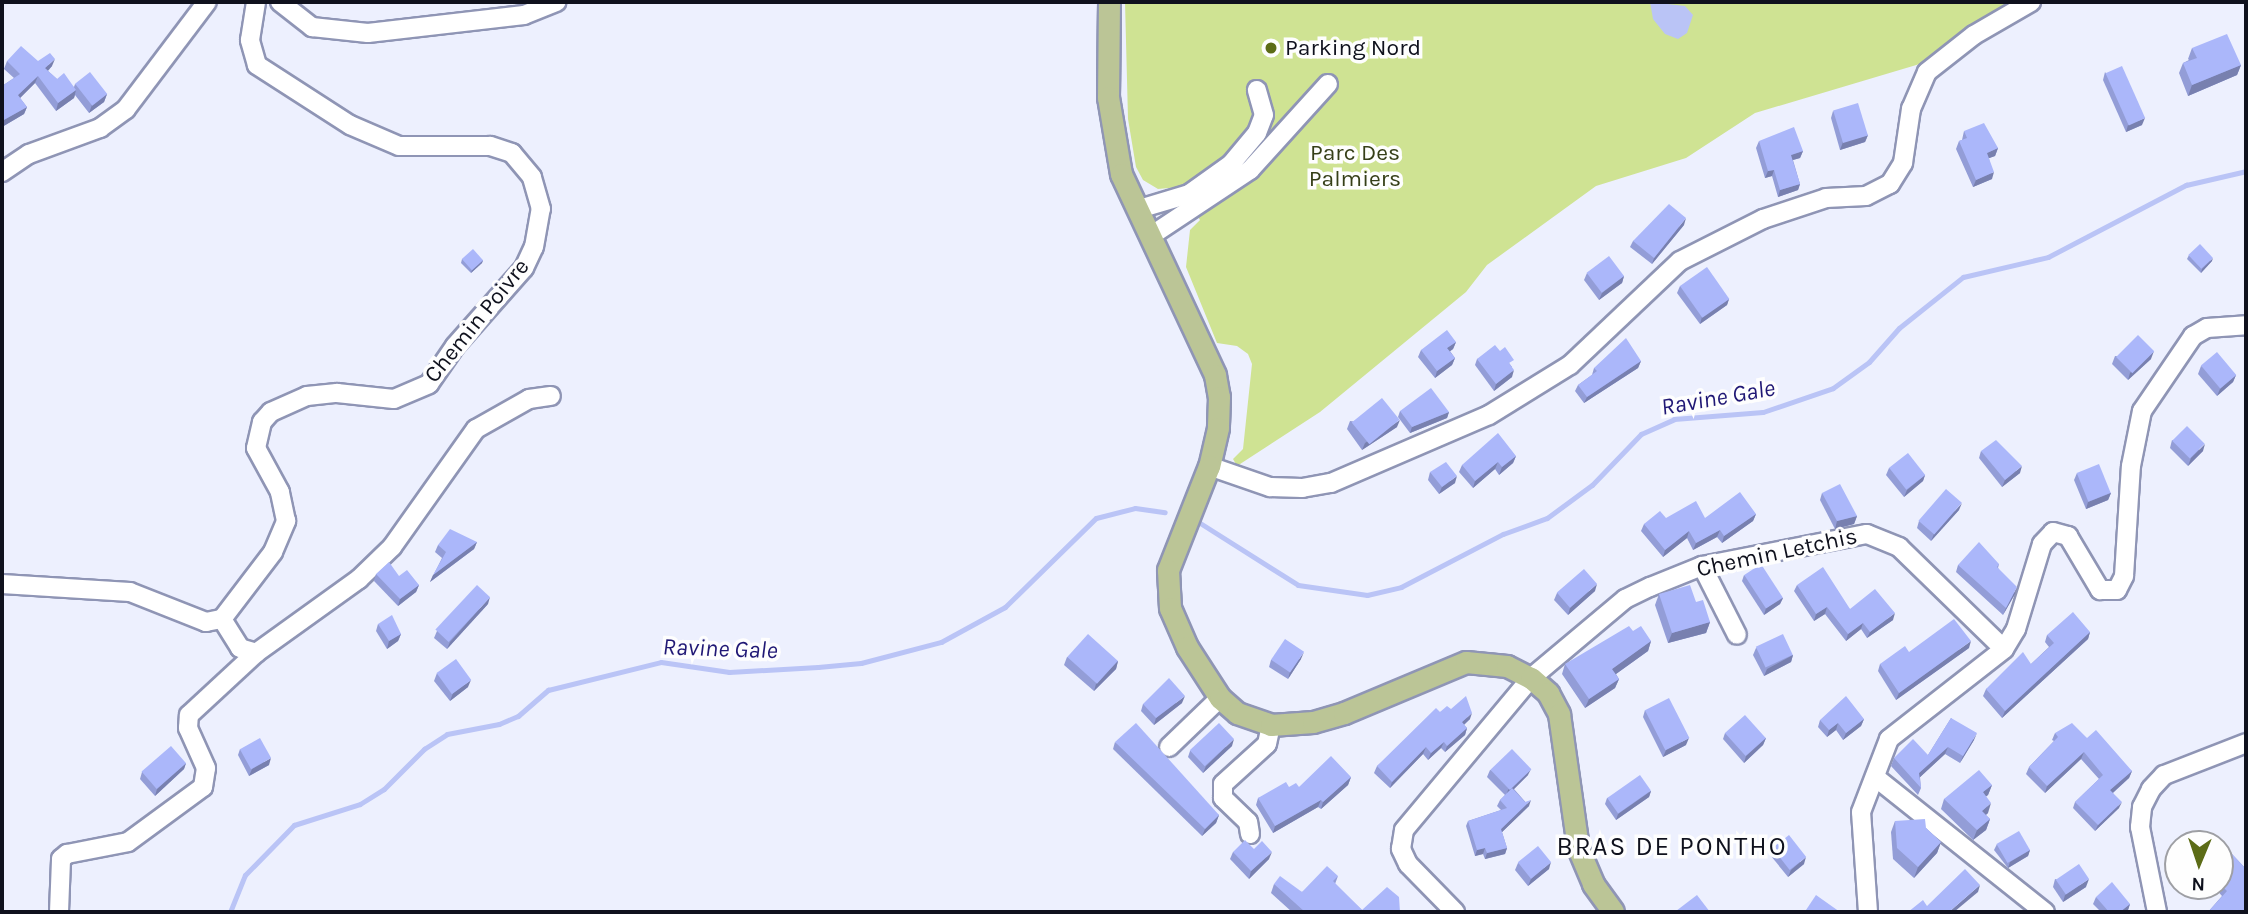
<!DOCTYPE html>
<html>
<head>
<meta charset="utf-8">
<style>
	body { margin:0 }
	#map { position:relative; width:2248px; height:914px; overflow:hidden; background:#edf0fe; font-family:Karla,sans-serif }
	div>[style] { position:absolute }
	.green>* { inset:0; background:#cfe393 }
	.water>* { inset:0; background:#bac4f6 }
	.stream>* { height:5px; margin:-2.5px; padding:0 2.5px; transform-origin:2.5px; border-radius:2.5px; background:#bac4f6 }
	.roads { filter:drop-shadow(2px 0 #8f95b5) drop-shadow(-2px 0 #8f95b5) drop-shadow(0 2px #8f95b5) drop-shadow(0 -2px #8f95b5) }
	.minor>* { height:18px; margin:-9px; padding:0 9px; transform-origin:9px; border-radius:9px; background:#fff }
	.major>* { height:21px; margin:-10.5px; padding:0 10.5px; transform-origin:10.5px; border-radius:10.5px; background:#bbc596 }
	.wall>* { inset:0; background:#939dd7 }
	.shaded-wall>* { inset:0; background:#7880af }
	.building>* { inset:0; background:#abb7fa; transform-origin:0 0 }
	.dots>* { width:19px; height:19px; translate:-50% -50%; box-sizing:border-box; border:4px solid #fefefe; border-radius:50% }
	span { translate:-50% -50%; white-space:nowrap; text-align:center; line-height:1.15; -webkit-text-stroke:7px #fefefe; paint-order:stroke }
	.poi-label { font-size:23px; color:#0f111d }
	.left { translate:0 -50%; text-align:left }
	.park-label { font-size:23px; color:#363f18 }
	.street-label { font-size:23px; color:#0f111d }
	.water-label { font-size:24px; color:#201875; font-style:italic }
	.quarter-label { font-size:26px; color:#0f111d; letter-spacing:2px }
	.frame { position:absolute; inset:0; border:4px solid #0f111d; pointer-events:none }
	.north { position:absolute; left:2164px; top:830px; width:70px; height:70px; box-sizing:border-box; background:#fefefe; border:2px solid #9e9fa4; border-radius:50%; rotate:182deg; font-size:19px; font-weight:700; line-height:28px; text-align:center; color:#0f111d }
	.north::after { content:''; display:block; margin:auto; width:24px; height:32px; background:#5c6c17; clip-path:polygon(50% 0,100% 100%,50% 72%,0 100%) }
</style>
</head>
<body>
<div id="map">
	<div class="green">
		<div style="clip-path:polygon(1125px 2px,2017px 2px,1923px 63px,1755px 113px,1686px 158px,1596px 186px,1487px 265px,1466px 292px,1320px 412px,1237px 466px,1233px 459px,1243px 449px,1252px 364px,1248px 354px,1237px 346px,1217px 343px,1186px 267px,1190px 230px,1200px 220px,1179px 187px,1158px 189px,1143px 180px,1136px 167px,1128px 119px)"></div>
	</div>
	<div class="water">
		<div style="clip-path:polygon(1650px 2px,1685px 6px,1693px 15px,1687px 33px,1678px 39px,1665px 34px,1653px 19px)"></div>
	</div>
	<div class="stream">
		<div style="left:1200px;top:523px;width:116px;rotate:32.3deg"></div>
		<div style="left:1298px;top:585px;width:70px;rotate:8.2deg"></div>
		<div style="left:1367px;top:595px;width:35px;rotate:-13deg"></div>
		<div style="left:1401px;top:587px;width:115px;rotate:-27.5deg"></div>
		<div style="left:1503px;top:534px;width:47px;rotate:-20deg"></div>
		<div style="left:1547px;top:518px;width:56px;rotate:-36.3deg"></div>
		<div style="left:1592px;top:485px;width:71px;rotate:-46.1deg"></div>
		<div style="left:1641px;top:434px;width:36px;rotate:-24deg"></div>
		<div style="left:1674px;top:419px;width:89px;rotate:-4.5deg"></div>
		<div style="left:1763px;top:412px;width:74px;rotate:-18.9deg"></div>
		<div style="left:1833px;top:388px;width:44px;rotate:-35.8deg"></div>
		<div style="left:1869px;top:362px;width:45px;rotate:-48.6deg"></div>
		<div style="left:1899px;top:328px;width:82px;rotate:-38.6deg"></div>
		<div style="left:1963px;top:277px;width:87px;rotate:-13.2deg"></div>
		<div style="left:2048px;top:257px;width:156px;rotate:-27.6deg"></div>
		<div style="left:2186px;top:185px;width:62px;rotate:-13.1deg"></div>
		<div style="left:230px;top:912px;width:40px;rotate:-68deg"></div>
		<div style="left:245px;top:875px;width:70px;rotate:-45.6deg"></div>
		<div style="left:294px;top:825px;width:69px;rotate:-17.7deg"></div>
		<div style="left:360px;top:804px;width:28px;rotate:-32deg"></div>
		<div style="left:384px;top:789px;width:57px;rotate:-45deg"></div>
		<div style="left:424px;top:749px;width:27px;rotate:-33deg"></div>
		<div style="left:447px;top:734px;width:53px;rotate:-10.9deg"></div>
		<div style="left:499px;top:724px;width:21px;rotate:-23deg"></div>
		<div style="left:518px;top:716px;width:40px;rotate:-41deg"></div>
		<div style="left:548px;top:690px;width:116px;rotate:-13.9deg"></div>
		<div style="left:661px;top:662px;width:69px;rotate:8.4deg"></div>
		<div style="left:729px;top:672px;width:89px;rotate:-3.2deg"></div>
		<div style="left:818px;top:667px;width:43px;rotate:-5.3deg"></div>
		<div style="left:861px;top:663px;width:83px;rotate:-14.7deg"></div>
		<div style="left:941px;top:642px;width:73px;rotate:-28.7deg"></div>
		<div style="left:1005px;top:607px;width:127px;rotate:-44.4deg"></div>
		<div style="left:1096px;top:518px;width:40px;rotate:-14.4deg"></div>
		<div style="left:1135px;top:508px;width:30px;rotate:8deg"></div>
	</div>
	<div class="roads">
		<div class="minor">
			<div style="left:280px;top:2px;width:41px;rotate:38deg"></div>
			<div style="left:312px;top:27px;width:56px;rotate:6.1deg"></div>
			<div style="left:368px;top:33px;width:157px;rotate:-6.6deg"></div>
			<div style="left:524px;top:15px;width:35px;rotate:-22deg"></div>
			<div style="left:2px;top:172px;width:32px;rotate:-34deg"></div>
			<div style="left:29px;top:154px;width:76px;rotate:-20.1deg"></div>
			<div style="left:100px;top:128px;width:32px;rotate:-36deg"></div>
			<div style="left:126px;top:109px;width:134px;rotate:-52.9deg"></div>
			<div style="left:1139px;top:209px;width:52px;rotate:-16.7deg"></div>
			<div style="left:1189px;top:194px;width:52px;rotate:-35.5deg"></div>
			<div style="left:1231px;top:164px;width:40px;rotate:-50deg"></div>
			<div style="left:1257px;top:133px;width:19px;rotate:-69deg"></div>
			<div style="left:1264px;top:115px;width:26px;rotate:-106deg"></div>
			<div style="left:1152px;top:235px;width:118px;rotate:-33.6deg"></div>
			<div style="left:1250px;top:170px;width:116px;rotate:-47.8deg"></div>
			<div style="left:1209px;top:466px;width:65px;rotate:19deg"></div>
			<div style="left:1270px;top:487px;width:32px;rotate:2deg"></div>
			<div style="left:1302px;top:488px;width:29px;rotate:-10deg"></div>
			<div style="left:1331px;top:483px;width:172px;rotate:-23.3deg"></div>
			<div style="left:1489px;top:415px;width:95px;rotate:-31.7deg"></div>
			<div style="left:1570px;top:365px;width:151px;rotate:-43.4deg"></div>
			<div style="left:1680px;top:261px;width:93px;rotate:-26.8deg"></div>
			<div style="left:1763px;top:219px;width:66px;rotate:-18.4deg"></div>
			<div style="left:1826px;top:198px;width:40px;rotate:-2.9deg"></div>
			<div style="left:1866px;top:196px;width:27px;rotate:-27deg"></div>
			<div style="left:1890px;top:184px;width:25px;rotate:-58deg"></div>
			<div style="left:1903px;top:163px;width:55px;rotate:-81.6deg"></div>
			<div style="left:1911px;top:109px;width:40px;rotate:-66.6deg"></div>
			<div style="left:1927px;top:72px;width:60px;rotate:-38.2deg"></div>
			<div style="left:1974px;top:35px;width:66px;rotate:-30.1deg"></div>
			<div style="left:1702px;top:566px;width:77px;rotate:63.1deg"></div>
			<div style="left:2px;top:584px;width:128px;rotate:3.6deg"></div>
			<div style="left:130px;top:592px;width:82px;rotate:21.5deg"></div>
			<div style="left:206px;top:622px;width:16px;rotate:-11deg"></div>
			<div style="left:222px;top:619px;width:84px;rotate:-52.7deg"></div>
			<div style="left:273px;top:552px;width:34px;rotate:-67deg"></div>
			<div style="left:286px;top:521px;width:30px;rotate:-102deg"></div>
			<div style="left:280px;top:492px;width:50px;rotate:-118.6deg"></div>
			<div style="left:256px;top:448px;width:27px;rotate:-77deg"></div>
			<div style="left:262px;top:422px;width:13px;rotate:-48deg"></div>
			<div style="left:271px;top:412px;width:39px;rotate:-24deg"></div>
			<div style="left:307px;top:396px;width:30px;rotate:-6deg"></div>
			<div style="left:337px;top:393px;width:57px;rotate:6deg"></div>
			<div style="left:394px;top:399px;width:38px;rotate:-23deg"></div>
			<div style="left:429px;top:384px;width:46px;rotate:-55.6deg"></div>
			<div style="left:455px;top:346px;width:104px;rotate:-48.5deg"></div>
			<div style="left:524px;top:268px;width:23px;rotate:-65deg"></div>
			<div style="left:534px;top:247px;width:39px;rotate:-80deg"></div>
			<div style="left:541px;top:209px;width:33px;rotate:-106deg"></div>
			<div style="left:532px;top:177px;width:31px;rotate:-130deg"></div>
			<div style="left:512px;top:153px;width:23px;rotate:-162deg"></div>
			<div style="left:490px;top:146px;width:91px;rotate:180deg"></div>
			<div style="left:399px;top:146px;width:53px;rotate:-156.8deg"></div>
			<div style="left:350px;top:125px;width:111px;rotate:-147.2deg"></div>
			<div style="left:257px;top:65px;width:26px;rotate:-106deg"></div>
			<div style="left:250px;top:40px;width:38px;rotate:-81deg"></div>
			<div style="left:222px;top:619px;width:34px;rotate:58deg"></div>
			<div style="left:240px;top:648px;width:17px;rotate:17deg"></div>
			<div style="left:1169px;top:747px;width:71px;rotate:-43.9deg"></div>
			<div style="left:1875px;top:777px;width:217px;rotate:38.5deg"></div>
			<div style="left:1250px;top:834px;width:12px;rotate:-99deg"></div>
			<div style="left:1248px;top:822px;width:35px;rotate:-136deg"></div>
			<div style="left:1223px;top:798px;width:14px;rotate:-90deg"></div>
			<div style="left:1223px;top:784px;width:59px;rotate:-42.3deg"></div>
			<div style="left:1267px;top:744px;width:19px;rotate:-78deg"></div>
			<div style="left:59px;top:912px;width:53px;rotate:-87.8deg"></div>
			<div style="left:61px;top:859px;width:8px;rotate:-40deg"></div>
			<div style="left:67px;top:854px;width:62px;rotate:-11.1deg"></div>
			<div style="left:128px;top:842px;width:93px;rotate:-36.3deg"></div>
			<div style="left:203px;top:787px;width:19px;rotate:-81deg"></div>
			<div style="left:206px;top:768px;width:44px;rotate:-114.2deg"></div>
			<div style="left:188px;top:728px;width:13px;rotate:-86deg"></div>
			<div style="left:189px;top:715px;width:91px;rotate:-42.8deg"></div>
			<div style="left:256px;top:653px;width:127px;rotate:-35.7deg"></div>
			<div style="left:359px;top:579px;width:46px;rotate:-44.1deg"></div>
			<div style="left:392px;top:547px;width:145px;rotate:-54.6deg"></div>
			<div style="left:476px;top:429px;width:61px;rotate:-29.5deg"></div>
			<div style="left:529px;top:399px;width:22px;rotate:-8deg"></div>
			<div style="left:1455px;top:912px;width:67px;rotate:-134.4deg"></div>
			<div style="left:1408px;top:864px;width:17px;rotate:-115deg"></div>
			<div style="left:1401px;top:849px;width:19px;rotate:-81deg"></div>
			<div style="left:1404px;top:830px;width:198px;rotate:-50.1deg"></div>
			<div style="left:1531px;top:678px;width:123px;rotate:-40deg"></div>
			<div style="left:1625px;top:599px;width:28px;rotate:-26deg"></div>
			<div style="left:1650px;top:587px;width:56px;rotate:-22deg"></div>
			<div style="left:1702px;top:566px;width:168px;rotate:-11deg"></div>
			<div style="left:1867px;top:534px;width:35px;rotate:22deg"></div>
			<div style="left:1899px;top:547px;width:146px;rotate:44.2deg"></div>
			<div style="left:1868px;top:912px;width:100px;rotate:-94deg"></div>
			<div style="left:1861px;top:812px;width:78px;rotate:-69deg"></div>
			<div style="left:1889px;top:739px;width:146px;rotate:-38deg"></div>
			<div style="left:2004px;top:649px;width:23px;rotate:-59deg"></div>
			<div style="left:2016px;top:629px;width:89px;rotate:-73deg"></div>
			<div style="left:2042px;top:544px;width:16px;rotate:-47deg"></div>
			<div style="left:2053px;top:532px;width:16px;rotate:15deg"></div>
			<div style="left:2068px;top:536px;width:63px;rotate:59.3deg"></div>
			<div style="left:2100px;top:590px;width:17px"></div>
			<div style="left:2117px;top:590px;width:16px;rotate:-63deg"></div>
			<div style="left:2124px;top:576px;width:110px;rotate:-86.4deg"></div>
			<div style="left:2131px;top:466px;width:56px;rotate:-78.7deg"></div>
			<div style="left:2142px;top:411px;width:91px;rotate:-55.8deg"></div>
			<div style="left:2193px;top:336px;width:16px;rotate:-30deg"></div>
			<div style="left:2207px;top:328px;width:39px;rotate:-4deg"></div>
			<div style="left:2157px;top:912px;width:87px;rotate:-101.3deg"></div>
			<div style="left:2140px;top:827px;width:20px;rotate:-84deg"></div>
			<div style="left:2142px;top:807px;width:20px;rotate:-63deg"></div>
			<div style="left:2151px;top:789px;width:19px;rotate:-47deg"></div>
			<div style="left:2164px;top:775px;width:88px;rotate:-21.3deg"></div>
		</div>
		<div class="major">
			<div style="left:1109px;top:2px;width:95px;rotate:90.6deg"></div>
			<div style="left:1108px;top:97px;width:78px;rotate:80.4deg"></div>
			<div style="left:1121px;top:174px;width:222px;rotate:64.9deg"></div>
			<div style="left:1215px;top:375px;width:22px;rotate:80deg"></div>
			<div style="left:1219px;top:397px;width:31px;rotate:92deg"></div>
			<div style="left:1218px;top:428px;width:39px;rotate:103deg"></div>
			<div style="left:1209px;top:466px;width:112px;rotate:111.5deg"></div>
			<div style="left:1168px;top:570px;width:38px;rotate:87deg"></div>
			<div style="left:1170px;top:608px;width:43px;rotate:66.4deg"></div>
			<div style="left:1187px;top:647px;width:61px;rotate:57.1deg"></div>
			<div style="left:1220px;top:698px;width:23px;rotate:41deg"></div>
			<div style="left:1237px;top:713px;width:36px;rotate:19deg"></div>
			<div style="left:1271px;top:725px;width:42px;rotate:-4.1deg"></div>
			<div style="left:1313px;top:722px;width:32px;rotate:-16deg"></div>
			<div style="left:1344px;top:713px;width:132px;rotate:-22.7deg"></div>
			<div style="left:1466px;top:662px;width:41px;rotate:5.6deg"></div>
			<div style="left:1507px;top:666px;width:27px;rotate:27deg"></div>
			<div style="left:1531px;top:678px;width:23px;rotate:41deg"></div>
			<div style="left:1548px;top:693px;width:24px;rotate:62deg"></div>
			<div style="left:1559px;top:714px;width:135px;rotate:81.9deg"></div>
			<div style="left:1578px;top:848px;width:39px;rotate:67deg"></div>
			<div style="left:1593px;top:884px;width:34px;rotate:54deg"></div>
		</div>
	</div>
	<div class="wall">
		<div style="clip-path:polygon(2192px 48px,2241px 65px,2237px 75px,2188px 96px,2179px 73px,2183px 63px,2189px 60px,2188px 59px)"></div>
		<div style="clip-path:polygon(7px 61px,38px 61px,52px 66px,48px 71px,57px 79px,74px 87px,75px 84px,107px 94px,104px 102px,89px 113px,75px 95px,74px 98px,56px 111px,35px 83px,20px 98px,27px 107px,24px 114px,2px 127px,2px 86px,14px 78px,4px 69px)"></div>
		<div style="clip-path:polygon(2105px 72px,2142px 125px,2126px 132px,2103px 80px)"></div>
		<div style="clip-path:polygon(1833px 111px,1868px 135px,1865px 142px,1840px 150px,1831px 118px)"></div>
		<div style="clip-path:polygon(1964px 131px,1998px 148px,1995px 156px,1989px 158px,1992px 179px,1973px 187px,1956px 149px,1959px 141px,1962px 140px)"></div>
		<div style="clip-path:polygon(1759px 141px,1803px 151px,1800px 158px,1793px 160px,1800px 184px,1798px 190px,1778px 197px,1772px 176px,1765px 178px,1756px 148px)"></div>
		<div style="clip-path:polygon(1684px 225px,1652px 264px,1630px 247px,1633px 241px)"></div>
		<div style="clip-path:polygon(2189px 255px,2212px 261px,2201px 273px,2187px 259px)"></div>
		<div style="clip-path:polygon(462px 259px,483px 260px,482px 263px,471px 273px,461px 263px)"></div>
		<div style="clip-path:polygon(1587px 273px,1624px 276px,1622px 283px,1599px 300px,1584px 280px)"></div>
		<div style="clip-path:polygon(1680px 286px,1729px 299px,1727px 305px,1700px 324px,1677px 293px)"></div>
		<div style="clip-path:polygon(1456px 342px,1453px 349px,1450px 351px,1455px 358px,1452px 365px,1435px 378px,1418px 357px,1421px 350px)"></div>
		<div style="clip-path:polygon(1500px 351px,1512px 367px,1512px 377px,1494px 391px,1475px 365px,1477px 359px)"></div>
		<div style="clip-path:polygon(2115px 356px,2151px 359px,2128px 380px,2112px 364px)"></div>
		<div style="clip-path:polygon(1641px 361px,1638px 368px,1584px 403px,1575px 391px,1578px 385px,1592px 375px,1594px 368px)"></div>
		<div style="clip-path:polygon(2201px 366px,2236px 375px,2233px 382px,2217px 396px,2198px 374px)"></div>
		<div style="clip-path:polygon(1400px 411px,1449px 412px,1447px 418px,1410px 433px,1398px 417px)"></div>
		<div style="clip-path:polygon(1350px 421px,1397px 427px,1362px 450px,1347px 429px)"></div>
		<div style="clip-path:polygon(2172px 440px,2203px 451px,2188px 466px,2170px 448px)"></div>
		<div style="clip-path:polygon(1981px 451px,2020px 473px,2002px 487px,1979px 458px)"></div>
		<div style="clip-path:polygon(1516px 456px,1513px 463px,1499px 475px,1495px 469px,1473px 488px,1459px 472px,1462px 465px)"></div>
		<div style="clip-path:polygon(1889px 468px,1925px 475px,1923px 481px,1904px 497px,1886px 475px)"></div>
		<div style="clip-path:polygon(1430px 472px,1455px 483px,1439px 494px,1428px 480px)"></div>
		<div style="clip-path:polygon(2077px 473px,2111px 493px,2108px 500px,2086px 509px,2074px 480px)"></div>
		<div style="clip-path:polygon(1822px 493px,1857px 516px,1854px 524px,1835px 529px,1820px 500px)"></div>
		<div style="clip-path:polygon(1959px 510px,1931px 541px,1917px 528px,1919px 521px)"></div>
		<div style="clip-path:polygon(1756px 514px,1753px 521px,1722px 543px,1717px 537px,1693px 550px,1687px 538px,1663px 557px,1641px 531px,1644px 524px,1666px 518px,1705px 518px)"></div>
		<div style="clip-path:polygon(477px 542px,474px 549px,430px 582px,442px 558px,435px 552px,438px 545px)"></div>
		<div style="clip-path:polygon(1999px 564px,1998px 568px,2015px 594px,2003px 615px,1956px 572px,1958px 565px)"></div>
		<div style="clip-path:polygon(376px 574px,399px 576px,419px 585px,416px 592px,398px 606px,374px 581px)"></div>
		<div style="clip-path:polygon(1744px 575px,1783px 598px,1780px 604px,1764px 615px,1742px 581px)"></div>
		<div style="clip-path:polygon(1797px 585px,1850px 609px,1893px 620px,1867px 638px,1861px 629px,1846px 641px,1825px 614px,1814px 621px,1794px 591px)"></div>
		<div style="clip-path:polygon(1595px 591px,1568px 615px,1554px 600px,1557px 593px)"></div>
		<div style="clip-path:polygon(1659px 594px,1696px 602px,1710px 622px,1706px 633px,1668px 643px,1655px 605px)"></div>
		<div style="clip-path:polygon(488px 604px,447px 649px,434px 638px,437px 631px)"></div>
		<div style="clip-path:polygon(378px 624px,401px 634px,398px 641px,387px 649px,376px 631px)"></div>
		<div style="clip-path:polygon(1633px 631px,1651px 641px,1648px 651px,1616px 674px,1619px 679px,1615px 688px,1585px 708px,1562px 674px,1565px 664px)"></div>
		<div style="clip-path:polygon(2090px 632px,2088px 639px,2002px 718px,1983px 696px,1986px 689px,2031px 664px,2049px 647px,2045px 642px,2047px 635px)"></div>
		<div style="clip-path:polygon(1756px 648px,1793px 655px,1791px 662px,1764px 676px,1753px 655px)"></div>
		<div style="clip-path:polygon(1969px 648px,1896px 700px,1878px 671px,1880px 664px)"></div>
		<div style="clip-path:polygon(1067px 657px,1118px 661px,1116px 669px,1094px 691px,1064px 665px)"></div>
		<div style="clip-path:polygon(1301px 659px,1288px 679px,1269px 667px,1271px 660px)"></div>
		<div style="clip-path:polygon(437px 673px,468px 687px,450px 701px,434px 681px)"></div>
		<div style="clip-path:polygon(1182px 703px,1154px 725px,1141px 711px,1143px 704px)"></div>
		<div style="clip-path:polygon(1451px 709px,1470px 719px,1464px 725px,1467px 728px,1465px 735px,1445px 752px,1441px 748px,1428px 760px,1423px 754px,1390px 788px,1374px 773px,1377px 766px,1440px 712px)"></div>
		<div style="clip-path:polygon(1645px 710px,1686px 745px,1663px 757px,1643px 717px)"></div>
		<div style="clip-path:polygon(1951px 718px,1974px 740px,1960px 763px,1945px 754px,1920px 777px,1921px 788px,1918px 795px,1891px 766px,1894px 758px,1928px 755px)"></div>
		<div style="clip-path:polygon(1864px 719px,1861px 726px,1843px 740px,1836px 730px,1827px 737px,1818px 727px,1820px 720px)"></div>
		<div style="clip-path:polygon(1725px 733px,1766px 738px,1763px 745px,1744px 763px,1723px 739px)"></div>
		<div style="clip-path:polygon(2055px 733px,2087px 738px,2132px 771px,2129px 778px,2113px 793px,2119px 808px,2095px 831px,2073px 808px,2075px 802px,2099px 779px,2081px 759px,2045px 793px,2026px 774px,2029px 767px,2054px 741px,2052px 740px)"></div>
		<div style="clip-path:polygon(1115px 742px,1219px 815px,1216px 823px,1202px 836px,1113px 749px)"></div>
		<div style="clip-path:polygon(1232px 746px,1203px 773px,1188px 757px,1190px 751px)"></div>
		<div style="clip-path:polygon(240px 749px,269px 765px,249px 776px,238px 755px)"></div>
		<div style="clip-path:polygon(186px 763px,184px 769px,155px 796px,140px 779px,142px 772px)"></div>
		<div style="clip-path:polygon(1490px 770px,1528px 775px,1514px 789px,1529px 806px,1502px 832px,1507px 848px,1505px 854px,1485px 859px,1483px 854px,1475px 856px,1466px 826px,1468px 821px,1501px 810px,1497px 806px,1500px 800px,1505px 795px,1487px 777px)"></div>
		<div style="clip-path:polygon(1351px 777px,1348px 785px,1321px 809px,1318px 807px,1273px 833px,1256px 805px,1258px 798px,1289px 787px,1299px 787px)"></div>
		<div style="clip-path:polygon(1992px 785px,1988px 795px,1986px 796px,1988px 813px,1986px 815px,1990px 819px,1986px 830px,1973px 840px,1941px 809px,1944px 799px)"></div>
		<div style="clip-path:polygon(1651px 791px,1649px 797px,1616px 820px,1605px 804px,1607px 798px)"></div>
		<div style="clip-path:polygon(1895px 821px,1926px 828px,1941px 842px,1937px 853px,1914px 878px,1893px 859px,1891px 832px)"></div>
		<div style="clip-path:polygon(2206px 834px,2214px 842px,2218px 839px,2246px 869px,2246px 912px,2208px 912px,2222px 896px,2213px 886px,2220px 886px,2220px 844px,2196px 844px)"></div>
		<div style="clip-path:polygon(1997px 844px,2030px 850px,2028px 856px,2008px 868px,1994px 850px)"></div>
		<div style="clip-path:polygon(1254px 849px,1269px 859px,1249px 879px,1230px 859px,1233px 852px)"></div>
		<div style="clip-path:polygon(1774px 849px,1804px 864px,1788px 877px,1771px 856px)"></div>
		<div style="clip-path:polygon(1518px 863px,1549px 869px,1528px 886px,1515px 870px)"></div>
		<div style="clip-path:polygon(1338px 876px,1335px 884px,1362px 910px,1400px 912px,1292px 912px,1271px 893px,1274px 884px,1302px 892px)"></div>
		<div style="clip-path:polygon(2055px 879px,2086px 887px,2063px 902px,2053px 887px)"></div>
		<div style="clip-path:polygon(2096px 897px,2130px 904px,2128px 910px,2126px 912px,2101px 912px,2093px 904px)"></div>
	</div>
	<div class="shaded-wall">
		<div style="clip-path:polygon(55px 59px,52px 66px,43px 76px,45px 68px)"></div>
		<div style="clip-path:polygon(2241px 65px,2237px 75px,2188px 96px,2192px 85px)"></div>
		<div style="clip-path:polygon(38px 76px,35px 83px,16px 102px,18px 95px)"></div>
		<div style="clip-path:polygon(76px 90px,74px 98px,56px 111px,58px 103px)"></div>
		<div style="clip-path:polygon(107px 94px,104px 102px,89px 113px,92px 105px)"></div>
		<div style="clip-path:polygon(27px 107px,24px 114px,2px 127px,2px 121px)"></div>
		<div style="clip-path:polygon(2145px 118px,2142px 125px,2126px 132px,2128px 125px)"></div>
		<div style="clip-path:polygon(1868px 135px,1865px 142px,1840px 150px,1843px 142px)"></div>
		<div style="clip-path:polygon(1998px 148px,1995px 156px,1984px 160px,1987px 153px)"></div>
		<div style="clip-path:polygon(1803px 151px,1800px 158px,1789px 161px,1791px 155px)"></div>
		<div style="clip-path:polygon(1774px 170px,1772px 176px,1765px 178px,1768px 171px)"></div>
		<div style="clip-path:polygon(1994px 172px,1992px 179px,1973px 187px,1976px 180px)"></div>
		<div style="clip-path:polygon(1800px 184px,1798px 190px,1778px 197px,1780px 190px)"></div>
		<div style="clip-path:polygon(1686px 218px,1684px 225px,1652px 264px,1654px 258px)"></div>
		<div style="clip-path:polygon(2213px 258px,2212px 261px,2201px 273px,2202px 269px)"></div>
		<div style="clip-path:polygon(483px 260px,482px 263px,471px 273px,472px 270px)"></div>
		<div style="clip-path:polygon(1624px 276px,1622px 283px,1599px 300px,1602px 293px)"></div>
		<div style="clip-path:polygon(1729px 299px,1727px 305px,1700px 324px,1702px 317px)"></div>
		<div style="clip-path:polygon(1456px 342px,1453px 349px,1445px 355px,1447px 348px)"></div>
		<div style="clip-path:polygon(2154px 351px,2151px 359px,2128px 380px,2130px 373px)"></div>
		<div style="clip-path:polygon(1455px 358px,1452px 365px,1435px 378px,1437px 371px)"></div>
		<div style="clip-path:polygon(1641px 361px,1638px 368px,1584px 403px,1587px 397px)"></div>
		<div style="clip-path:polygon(1514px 370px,1512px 377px,1494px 391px,1496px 384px)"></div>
		<div style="clip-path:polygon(2236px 375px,2233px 382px,2217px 396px,2220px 389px)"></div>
		<div style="clip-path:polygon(1449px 412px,1447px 418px,1410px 433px,1412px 427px)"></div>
		<div style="clip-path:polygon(1400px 420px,1397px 427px,1362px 450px,1365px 443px)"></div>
		<div style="clip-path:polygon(2205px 444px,2203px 451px,2188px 466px,2191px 458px)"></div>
		<div style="clip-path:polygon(1516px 456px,1513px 463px,1499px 475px,1502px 467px)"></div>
		<div style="clip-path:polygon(1498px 462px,1495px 469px,1473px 488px,1475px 481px)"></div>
		<div style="clip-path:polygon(2022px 466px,2020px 473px,2002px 487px,2005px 480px)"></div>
		<div style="clip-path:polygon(1925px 475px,1923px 481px,1904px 497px,1907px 490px)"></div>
		<div style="clip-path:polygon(1457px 476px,1455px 483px,1439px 494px,1442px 487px)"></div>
		<div style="clip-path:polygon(2111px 493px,2108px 500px,2086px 509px,2088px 502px)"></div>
		<div style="clip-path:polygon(1962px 503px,1959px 510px,1931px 541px,1934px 534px)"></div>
		<div style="clip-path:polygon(1756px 514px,1753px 521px,1722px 543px,1724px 536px)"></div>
		<div style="clip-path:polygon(1857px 516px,1854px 524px,1835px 529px,1837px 521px)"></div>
		<div style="clip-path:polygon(1720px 530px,1717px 537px,1693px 550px,1696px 543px)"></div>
		<div style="clip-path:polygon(1689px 531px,1687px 538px,1663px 557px,1665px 550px)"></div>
		<div style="clip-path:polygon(477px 542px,474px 549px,430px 582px,433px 575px)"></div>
		<div style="clip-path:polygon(1597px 584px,1595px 591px,1568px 615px,1570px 608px)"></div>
		<div style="clip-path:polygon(419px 585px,416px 592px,398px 606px,400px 599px)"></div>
		<div style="clip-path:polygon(2017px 587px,2015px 594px,2003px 615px,2006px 608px)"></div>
		<div style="clip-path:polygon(490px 597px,488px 604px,447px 649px,450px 642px)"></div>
		<div style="clip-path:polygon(1783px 598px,1780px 604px,1764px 615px,1766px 608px)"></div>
		<div style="clip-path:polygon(1827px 607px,1825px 614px,1814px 621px,1816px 614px)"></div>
		<div style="clip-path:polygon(1895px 613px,1893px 620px,1867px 638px,1870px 632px)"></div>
		<div style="clip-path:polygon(1710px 622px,1706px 633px,1668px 643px,1672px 633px)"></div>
		<div style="clip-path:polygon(1863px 623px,1861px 629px,1846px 641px,1848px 634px)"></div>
		<div style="clip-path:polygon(2090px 632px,2088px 639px,2002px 718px,2005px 711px)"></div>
		<div style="clip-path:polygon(401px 634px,398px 641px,387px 649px,389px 641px)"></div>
		<div style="clip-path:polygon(1651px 641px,1648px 651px,1609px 679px,1612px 669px)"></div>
		<div style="clip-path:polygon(1971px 641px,1969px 648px,1896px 700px,1899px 693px)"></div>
		<div style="clip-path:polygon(1304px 652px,1301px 659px,1288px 679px,1290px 672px)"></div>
		<div style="clip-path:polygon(1793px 655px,1791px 662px,1764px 676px,1767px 669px)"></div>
		<div style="clip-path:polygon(1118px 661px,1116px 669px,1094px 691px,1096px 684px)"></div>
		<div style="clip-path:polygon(1619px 679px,1615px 688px,1585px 708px,1589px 699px)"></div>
		<div style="clip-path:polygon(471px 680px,468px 687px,450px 701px,453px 693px)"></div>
		<div style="clip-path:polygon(1185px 696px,1182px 703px,1154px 725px,1156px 718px)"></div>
		<div style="clip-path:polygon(1472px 713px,1470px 719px,1459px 729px,1462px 722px)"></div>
		<div style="clip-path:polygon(1864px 719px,1861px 726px,1843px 740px,1846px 733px)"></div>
		<div style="clip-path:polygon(1838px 723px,1836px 730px,1827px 737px,1829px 730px)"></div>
		<div style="clip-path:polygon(1467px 728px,1465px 735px,1445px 752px,1447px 746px)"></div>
		<div style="clip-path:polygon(1977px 733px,1974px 740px,1960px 763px,1963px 756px)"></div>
		<div style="clip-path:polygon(1689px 738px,1686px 745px,1663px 757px,1666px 750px)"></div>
		<div style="clip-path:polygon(1766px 738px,1763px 745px,1744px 763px,1746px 756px)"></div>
		<div style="clip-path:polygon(1234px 739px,1232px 746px,1203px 773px,1206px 766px)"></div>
		<div style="clip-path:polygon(1444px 742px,1441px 748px,1428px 760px,1431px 753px)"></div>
		<div style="clip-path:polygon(1426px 747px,1423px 754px,1390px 788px,1392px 782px)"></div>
		<div style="clip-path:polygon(1948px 747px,1945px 754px,1917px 780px,1919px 773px)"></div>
		<div style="clip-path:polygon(2084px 752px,2081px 759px,2045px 793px,2047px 786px)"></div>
		<div style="clip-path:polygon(271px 758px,269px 765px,249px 776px,252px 769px)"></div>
		<div style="clip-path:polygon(186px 763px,184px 769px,155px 796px,157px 789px)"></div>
		<div style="clip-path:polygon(1531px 769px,1528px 775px,1506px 797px,1508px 790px)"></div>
		<div style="clip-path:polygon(2132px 771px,2129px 778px,2108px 797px,2110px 790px)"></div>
		<div style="clip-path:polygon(1351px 777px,1348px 785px,1321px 809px,1323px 802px)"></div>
		<div style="clip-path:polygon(1992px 785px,1988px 795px,1979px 802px,1983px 792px)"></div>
		<div style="clip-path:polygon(1651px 791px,1649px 797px,1616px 820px,1618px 814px)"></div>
		<div style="clip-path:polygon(1321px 800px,1318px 807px,1273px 833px,1275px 826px)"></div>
		<div style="clip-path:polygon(1531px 800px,1529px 806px,1499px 835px,1501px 829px)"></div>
		<div style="clip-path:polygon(2122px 802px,2119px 808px,2095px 831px,2098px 825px)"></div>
		<div style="clip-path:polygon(1991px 803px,1988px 813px,1978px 821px,1982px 811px)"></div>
		<div style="clip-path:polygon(1219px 815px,1216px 823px,1202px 836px,1205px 829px)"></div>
		<div style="clip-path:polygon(1990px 819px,1986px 830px,1973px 840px,1977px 830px)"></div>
		<div style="clip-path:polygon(1941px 842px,1937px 853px,1914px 878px,1918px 867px)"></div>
		<div style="clip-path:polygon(1485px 848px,1483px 854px,1475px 856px,1477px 850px)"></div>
		<div style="clip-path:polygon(1507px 848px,1505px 854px,1485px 859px,1487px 853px)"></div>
		<div style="clip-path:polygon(2030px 850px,2028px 856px,2008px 868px,2010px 862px)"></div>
		<div style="clip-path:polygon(1272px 852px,1269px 859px,1249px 879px,1251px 871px)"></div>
		<div style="clip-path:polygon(1806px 857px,1804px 864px,1788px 877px,1791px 870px)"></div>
		<div style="clip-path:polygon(1551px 862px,1549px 869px,1528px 886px,1531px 879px)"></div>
		<div style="clip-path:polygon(2089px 879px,2086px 887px,2063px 902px,2065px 895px)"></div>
		<div style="clip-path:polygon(1980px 885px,1978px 892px,1954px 912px,1949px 912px)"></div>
		<div style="clip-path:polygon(2130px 904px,2128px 910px,2126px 912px,2120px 912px)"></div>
	</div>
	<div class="building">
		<div style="clip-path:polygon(2227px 34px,2241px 65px,2192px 85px,2183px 63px,2197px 58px,2192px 48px)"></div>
		<div style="clip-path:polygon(21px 46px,38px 61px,50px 53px,55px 59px,45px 68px,57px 79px,64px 73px,76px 90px,58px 103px,38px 76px,18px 95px,27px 107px,2px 121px,2px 86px,20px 74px,7px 61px)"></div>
		<div style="left:2122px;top:66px;width:57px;height:18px;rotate:66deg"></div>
		<div style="left:90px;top:72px;width:28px;height:19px;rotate:52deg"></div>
		<div style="left:1858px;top:103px;width:34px;height:26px;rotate:73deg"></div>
		<div style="clip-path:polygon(1984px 123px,1998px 148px,1987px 153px,1994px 172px,1976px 180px,1959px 141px,1967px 138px,1964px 131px)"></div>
		<div style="clip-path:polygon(1794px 127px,1803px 151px,1791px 155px,1800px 184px,1780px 190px,1774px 170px,1768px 171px,1759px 141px)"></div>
		<div style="clip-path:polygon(1669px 204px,1686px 218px,1654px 258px,1633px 241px)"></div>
		<div style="left:2200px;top:244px;width:19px;height:16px;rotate:47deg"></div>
		<div style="left:473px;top:249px;width:15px;height:15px;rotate:48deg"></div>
		<div style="left:1609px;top:256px;width:25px;height:28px;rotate:53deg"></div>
		<div style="left:1707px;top:267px;width:39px;height:33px;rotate:55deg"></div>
		<div style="clip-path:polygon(1447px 330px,1456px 342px,1447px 348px,1455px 358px,1437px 371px,1421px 350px)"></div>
		<div style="left:2138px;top:335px;width:23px;height:31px;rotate:45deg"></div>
		<div style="clip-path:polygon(1626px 338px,1641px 361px,1587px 397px,1578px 385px,1597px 371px,1594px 368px)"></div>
		<div style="clip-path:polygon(1495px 345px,1500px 351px,1505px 347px,1514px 360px,1509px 363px,1514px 370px,1496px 384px,1477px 359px)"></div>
		<div style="left:2217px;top:352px;width:30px;height:21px;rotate:50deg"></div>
		<div style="clip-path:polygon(1431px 388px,1449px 412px,1412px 427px,1400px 411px)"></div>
		<div style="left:1382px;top:398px;width:28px;height:39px;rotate:51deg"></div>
		<div style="left:2187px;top:426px;width:25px;height:21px;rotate:45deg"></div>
		<div style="clip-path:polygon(1498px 433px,1516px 456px,1502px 467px,1498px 462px,1475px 481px,1462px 465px)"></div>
		<div style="clip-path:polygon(1996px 440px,2022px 466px,2005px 480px,1981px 451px)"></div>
		<div style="left:1908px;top:453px;width:28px;height:24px;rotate:52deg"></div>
		<div style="clip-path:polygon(1446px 462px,1457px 476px,1442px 487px,1430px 472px)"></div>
		<div style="left:2099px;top:464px;width:31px;height:24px;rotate:68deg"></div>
		<div style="clip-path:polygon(1840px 484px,1857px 516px,1837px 521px,1822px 493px)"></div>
		<div style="left:1946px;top:489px;width:21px;height:42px;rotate:41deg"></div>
		<div style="clip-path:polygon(1740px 492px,1756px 514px,1724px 536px,1720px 530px,1696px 543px,1689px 531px,1665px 550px,1644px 524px,1660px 511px,1666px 518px,1696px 501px,1705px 518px)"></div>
		<div style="clip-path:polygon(450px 529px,477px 542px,433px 575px,446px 552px,438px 545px)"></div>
		<div style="clip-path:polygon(1979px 542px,1999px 564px,1997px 567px,2017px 587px,2006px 608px,1958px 565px)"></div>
		<div style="clip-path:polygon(389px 562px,399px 576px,407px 570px,419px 585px,400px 599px,376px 574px)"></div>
		<div style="left:1761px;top:564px;width:40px;height:20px;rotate:57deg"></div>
		<div style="clip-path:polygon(1823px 567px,1850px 609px,1875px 589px,1895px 613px,1870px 632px,1863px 623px,1848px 634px,1827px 607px,1816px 614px,1797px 585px)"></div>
		<div style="left:1584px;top:569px;width:20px;height:36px;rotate:49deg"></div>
		<div style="left:477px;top:585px;width:18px;height:61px;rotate:43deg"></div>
		<div style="clip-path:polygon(1690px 585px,1696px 602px,1703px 600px,1710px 622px,1672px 633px,1659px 594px)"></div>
		<div style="clip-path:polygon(2073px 612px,2090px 632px,2005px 711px,1986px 689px,2023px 652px,2031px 664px,2054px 643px,2047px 635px)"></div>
		<div style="clip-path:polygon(392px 615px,401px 634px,389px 641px,378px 624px)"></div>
		<div style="clip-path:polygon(1954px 619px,1971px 641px,1899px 693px,1880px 664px,1905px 646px,1909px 652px)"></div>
		<div style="clip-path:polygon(1629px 626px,1633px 631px,1641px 626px,1651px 641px,1612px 669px,1619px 679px,1589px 699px,1565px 664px)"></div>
		<div style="left:1088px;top:634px;width:40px;height:31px;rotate:42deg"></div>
		<div style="left:1783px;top:634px;width:23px;height:30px;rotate:65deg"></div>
		<div style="left:1285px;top:639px;width:23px;height:25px;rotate:34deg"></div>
		<div style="left:456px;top:659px;width:26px;height:24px;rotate:54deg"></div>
		<div style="clip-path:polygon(1169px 678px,1185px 696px,1156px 718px,1143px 704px)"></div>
		<div style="clip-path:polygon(1466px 696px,1472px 713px,1462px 722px,1467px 728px,1447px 746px,1444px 742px,1431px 753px,1426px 747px,1392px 782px,1377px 766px,1436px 708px,1440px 712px,1447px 706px,1451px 709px)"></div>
		<div style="clip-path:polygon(1846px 696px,1864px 719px,1846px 733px,1838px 723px,1829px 730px,1820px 720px)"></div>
		<div style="left:1669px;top:698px;width:45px;height:27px;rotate:63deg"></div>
		<div style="left:1745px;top:715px;width:31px;height:27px;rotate:48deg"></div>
		<div style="clip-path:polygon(1951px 718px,1977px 733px,1963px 756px,1948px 747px,1919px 773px,1921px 788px,1894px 758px,1913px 739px,1928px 755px)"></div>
		<div style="clip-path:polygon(1136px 723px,1219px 815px,1205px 829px,1115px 742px)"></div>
		<div style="left:1219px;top:723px;width:22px;height:40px;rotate:47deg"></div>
		<div style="clip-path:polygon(2072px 723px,2087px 738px,2096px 730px,2132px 771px,2110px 790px,2122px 802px,2098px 825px,2075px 802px,2103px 775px,2084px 752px,2047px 786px,2029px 767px,2058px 737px,2055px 733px)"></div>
		<div style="left:260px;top:738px;width:23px;height:23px;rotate:61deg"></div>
		<div style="left:171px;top:746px;width:23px;height:39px;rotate:49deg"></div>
		<div style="left:1512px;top:749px;width:28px;height:30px;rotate:46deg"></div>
		<div style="clip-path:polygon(1331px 756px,1351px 777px,1323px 802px,1321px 800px,1275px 826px,1258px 798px,1286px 782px,1289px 787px,1296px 783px,1299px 787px)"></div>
		<div style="clip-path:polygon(1979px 770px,1992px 785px,1983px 792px,1991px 803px,1982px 811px,1990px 819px,1977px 830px,1944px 799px)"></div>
		<div style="left:1640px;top:775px;width:19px;height:40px;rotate:55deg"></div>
		<div style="clip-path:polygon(1512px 788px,1525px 802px,1531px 800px,1501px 829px,1507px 848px,1487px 853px,1485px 848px,1477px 850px,1468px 821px,1507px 808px,1500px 800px)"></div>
		<div style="clip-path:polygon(1925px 819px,1926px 828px,1941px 842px,1918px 867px,1897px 848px,1895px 821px)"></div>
		<div style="left:2019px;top:831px;width:22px;height:26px;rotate:60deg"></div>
		<div style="clip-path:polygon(2206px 834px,2214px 842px,2218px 839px,2246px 869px,2246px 912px,2208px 912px,2227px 891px,2220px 884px,2220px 844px,2196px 844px)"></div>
		<div style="left:1789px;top:835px;width:28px;height:21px;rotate:52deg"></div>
		<div style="clip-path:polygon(1245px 840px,1254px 849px,1262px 841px,1272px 852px,1251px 871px,1233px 852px)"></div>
		<div style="left:1538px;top:846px;width:21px;height:26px;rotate:51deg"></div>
		<div style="left:2079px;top:864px;width:18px;height:28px;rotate:56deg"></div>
		<div style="clip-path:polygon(1327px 866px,1338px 876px,1333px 881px,1362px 910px,1387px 887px,1399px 897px,1400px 912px,1305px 912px,1274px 884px,1280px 876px,1302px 892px)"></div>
		<div style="clip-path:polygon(1965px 869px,1980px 885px,1949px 912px,1908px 912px,1923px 900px,1927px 906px)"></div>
		<div style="clip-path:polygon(2112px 882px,2130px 904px,2120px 912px,2109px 912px,2096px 897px)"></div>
		<div style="clip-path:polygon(1697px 895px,1710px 912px,1677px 912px,1676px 911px)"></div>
		<div style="clip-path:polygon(1816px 895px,1840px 912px,1810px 912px,1806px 910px)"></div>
	</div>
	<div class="dots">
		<div style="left:1271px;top:48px;background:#5c6c17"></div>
	</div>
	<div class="poi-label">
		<span class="left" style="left:1285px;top:48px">Parking Nord</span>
	</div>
	<div class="park-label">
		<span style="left:1355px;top:166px">Parc Des<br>Palmiers</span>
	</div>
	<div class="street-label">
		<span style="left:477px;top:321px;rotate:-51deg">Chemin Poivre</span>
		<span style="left:1777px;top:553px;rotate:-12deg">Chemin Letchis</span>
	</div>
	<div class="water-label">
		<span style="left:1718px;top:398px;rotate:-10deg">Ravine Gale</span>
		<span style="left:720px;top:649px;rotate:2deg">Ravine Gale</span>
	</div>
	<div class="quarter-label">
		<span style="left:1672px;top:847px">BRAS DE PONTHO</span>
	</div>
	<div class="frame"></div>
	<div class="north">N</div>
</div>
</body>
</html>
